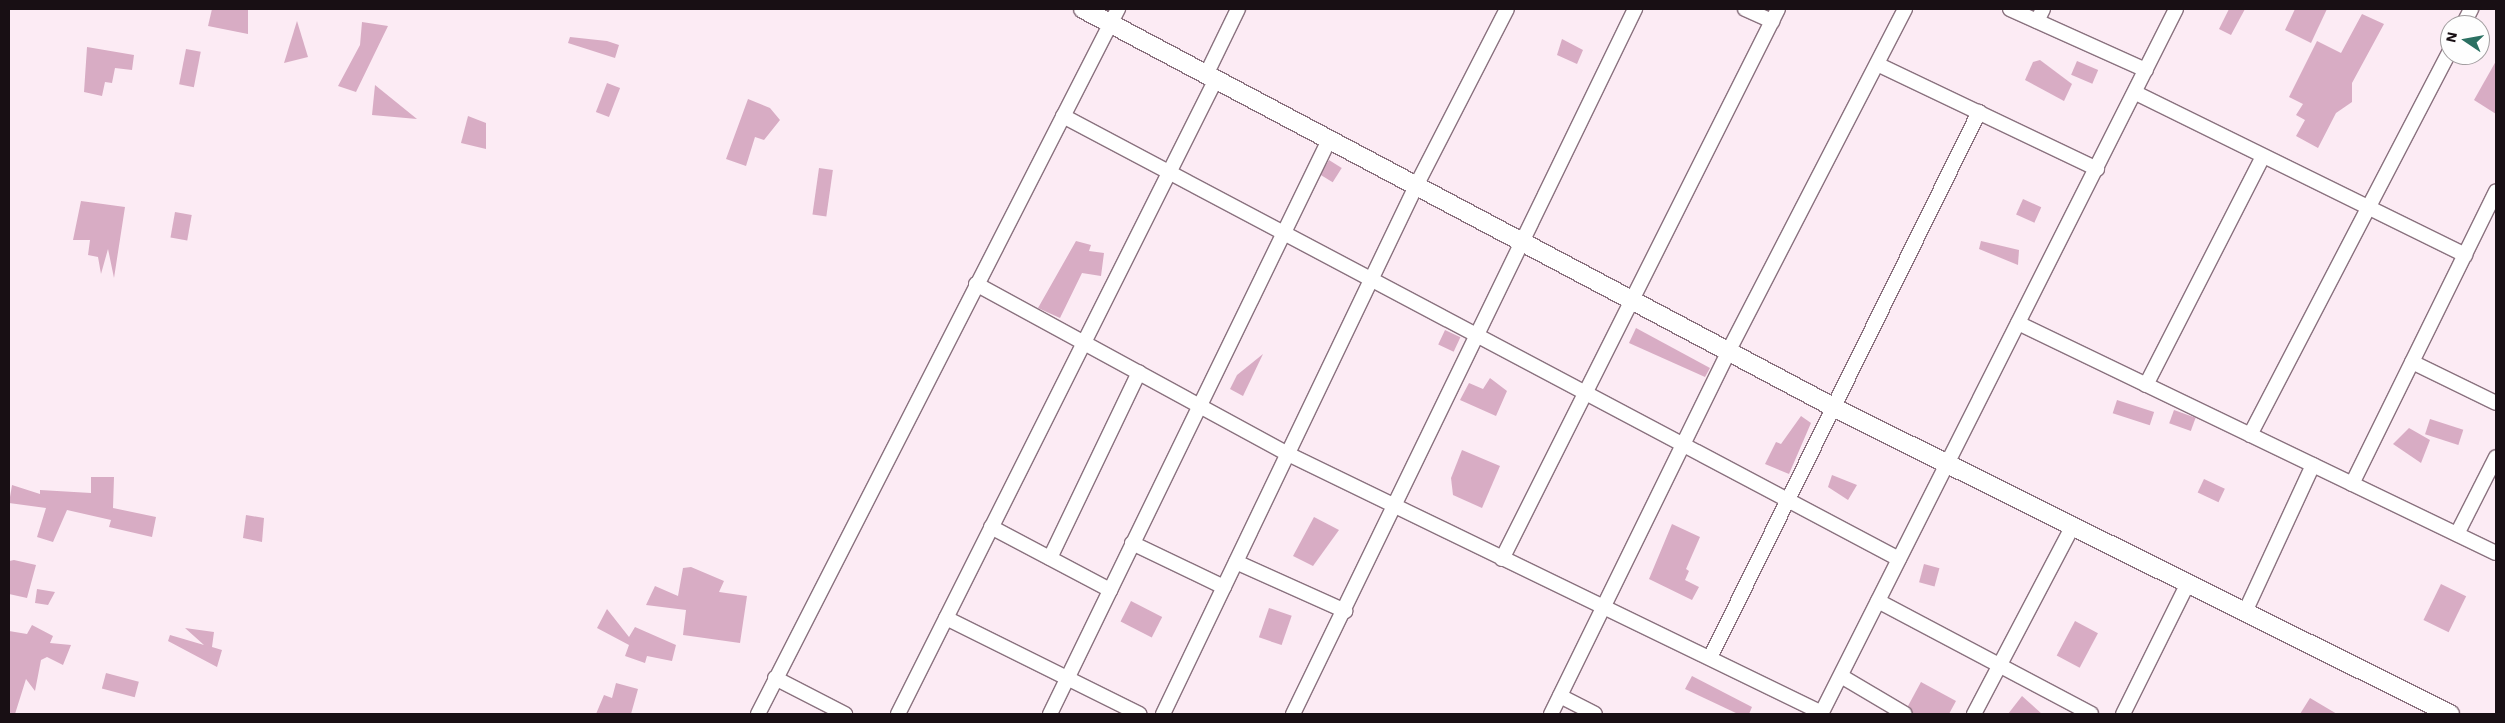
<!DOCTYPE html>
<html>
<head>
<meta charset="utf-8">
<style>
	body { margin:0 }
	#map { position:relative; width:2505px; height:723px; overflow:hidden; background:#fcebf4; font-family:"Work Sans",sans-serif }
	div>[style] { position:absolute }
	.building>* { inset:0; background:#d8acc4; transform-origin:0 0 }
	.roads { filter:drop-shadow(1px 0 #8a727f) drop-shadow(-1px 0 #8a727f) drop-shadow(0 1px #8a727f) drop-shadow(0 -1px #8a727f) }
	.minor>* { height:14px; margin:-7px; padding:0 7px; transform-origin:7px; border-radius:7px; background:#fff }
	.tertiary>* { height:18px; margin:-9px; padding:0 9px; transform-origin:9px; border-radius:9px; background:#fff }
	span { translate:-50% -50%; white-space:nowrap; text-align:center; line-height:1.15; -webkit-text-stroke:4.5px #fefefe; paint-order:stroke }
	.frame { position:absolute; inset:0; border:10px solid #180f14; pointer-events:none }
	.north { position:absolute; left:2440px; top:15px; width:50px; height:50px; box-sizing:border-box; background:#fefefe; border:1px solid #a29ea0; border-radius:50%; rotate:282deg; font-size:14px; font-weight:700; line-height:20px; text-align:center; color:#180f14 }
	.north::after { content:''; display:block; margin:auto; width:18px; height:22px; background:#2b7062; clip-path:polygon(50% 0,100% 100%,50% 72%,0 100%) }
</style>
</head>
<body>
<div id="map">
	<div class="building">
		<div style="clip-path:polygon(212px 9px,248px 9px,248px 34px,208px 26px)"></div>
		<div style="clip-path:polygon(2229px 9px,2245px 9px,2231px 35px,2219px 29px)"></div>
		<div style="clip-path:polygon(2295px 9px,2327px 9px,2311px 43px,2285px 30px)"></div>
		<div style="clip-path:polygon(2362px 14px,2384px 24px,2352px 83px,2352px 102px,2336px 113px,2318px 148px,2296px 136px,2305px 120px,2296px 115px,2303px 104px,2289px 97px,2317px 41px,2341px 53px)"></div>
		<div style="clip-path:polygon(297px 21px,308px 57px,284px 63px)"></div>
		<div style="clip-path:polygon(362px 22px,388px 26px,356px 92px,338px 86px,360px 45px)"></div>
		<div style="clip-path:polygon(570px 37px,607px 41px,619px 45px,615px 58px,568px 43px)"></div>
		<div style="clip-path:polygon(1562px 39px,1583px 50px,1577px 64px,1557px 55px)"></div>
		<div style="clip-path:polygon(87px 47px,134px 55px,132px 70px,115px 68px,112px 83px,105px 82px,102px 96px,84px 92px)"></div>
		<div style="left:186px;top:49px;width:15px;height:36px;rotate:11deg"></div>
		<div style="clip-path:polygon(2040px 60px,2072px 84px,2064px 101px,2025px 80px,2033px 62px)"></div>
		<div style="left:2077px;top:61px;width:23px;height:15px;rotate:23deg"></div>
		<div style="clip-path:polygon(2496px 61px,2496px 114px,2474px 100px)"></div>
		<div style="left:607px;top:83px;width:14px;height:31px;rotate:21deg"></div>
		<div style="clip-path:polygon(375px 85px,417px 119px,372px 115px)"></div>
		<div style="clip-path:polygon(748px 99px,770px 108px,780px 120px,764px 140px,755px 137px,746px 166px,726px 159px)"></div>
		<div style="clip-path:polygon(468px 116px,486px 123px,486px 149px,461px 143px)"></div>
		<div style="left:1329px;top:160px;width:15px;height:17px;rotate:32deg"></div>
		<div style="left:819px;top:168px;width:14px;height:47px;rotate:8deg"></div>
		<div style="left:2023px;top:199px;width:20px;height:17px;rotate:24deg"></div>
		<div style="clip-path:polygon(81px 201px,125px 207px,114px 278px,108px 249px,101px 274px,98px 257px,88px 255px,90px 240px,73px 240px)"></div>
		<div style="left:175px;top:212px;width:17px;height:26px;rotate:10deg"></div>
		<div style="clip-path:polygon(1076px 241px,1091px 245px,1089px 251px,1104px 253px,1101px 276px,1082px 273px,1060px 318px,1038px 308px)"></div>
		<div style="clip-path:polygon(1981px 241px,2019px 250px,2018px 265px,1979px 249px)"></div>
		<div style="clip-path:polygon(1636px 328px,1710px 368px,1705px 377px,1629px 343px)"></div>
		<div style="left:1445px;top:330px;width:17px;height:16px;rotate:25deg"></div>
		<div style="clip-path:polygon(1263px 354px,1243px 396px,1230px 389px,1237px 375px)"></div>
		<div style="clip-path:polygon(1490px 378px,1507px 391px,1496px 416px,1460px 400px,1469px 383px,1483px 389px)"></div>
		<div style="left:2117px;top:400px;width:39px;height:14px;rotate:18deg"></div>
		<div style="left:2174px;top:410px;width:23px;height:14px;rotate:20deg"></div>
		<div style="clip-path:polygon(1801px 416px,1811px 423px,1789px 474px,1765px 464px,1776px 442px,1781px 444px)"></div>
		<div style="left:2430px;top:419px;width:35px;height:16px;rotate:18deg"></div>
		<div style="clip-path:polygon(2409px 428px,2430px 440px,2421px 463px,2393px 444px)"></div>
		<div style="clip-path:polygon(1462px 450px,1500px 466px,1482px 508px,1453px 495px,1451px 478px)"></div>
		<div style="clip-path:polygon(1832px 475px,1857px 485px,1848px 500px,1828px 487px)"></div>
		<div style="clip-path:polygon(91px 477px,114px 477px,113px 508px,156px 517px,152px 537px,109px 527px,111px 520px,67px 510px,53px 542px,37px 537px,46px 508px,9px 503px,12px 485px,40px 494px,40px 490px,91px 493px)"></div>
		<div style="left:2204px;top:479px;width:23px;height:15px;rotate:25deg"></div>
		<div style="clip-path:polygon(246px 515px,264px 518px,262px 542px,243px 538px)"></div>
		<div style="clip-path:polygon(1314px 517px,1339px 530px,1313px 566px,1293px 556px)"></div>
		<div style="clip-path:polygon(1672px 524px,1700px 537px,1686px 569px,1689px 571px,1685px 580px,1699px 587px,1692px 600px,1649px 579px)"></div>
		<div style="clip-path:polygon(14px 560px,36px 565px,27px 598px,9px 594px,9px 561px)"></div>
		<div style="left:1924px;top:564px;width:16px;height:19px;rotate:15deg"></div>
		<div style="clip-path:polygon(691px 567px,724px 581px,719px 592px,747px 596px,740px 643px,683px 635px,686px 610px,646px 605px,655px 586px,678px 596px,683px 568px)"></div>
		<div style="left:2441px;top:584px;width:28px;height:40px;rotate:26deg"></div>
		<div style="clip-path:polygon(37px 589px,55px 592px,48px 605px,35px 603px)"></div>
		<div style="left:1131px;top:601px;width:35px;height:23px;rotate:27deg"></div>
		<div style="left:1269px;top:608px;width:24px;height:31px;rotate:19deg"></div>
		<div style="clip-path:polygon(607px 609px,629px 637px,635px 627px,676px 645px,672px 661px,647px 656px,645px 663px,625px 656px,629px 645px,597px 628px)"></div>
		<div style="left:2075px;top:621px;width:26px;height:39px;rotate:28deg"></div>
		<div style="clip-path:polygon(32px 625px,53px 636px,50px 643px,71px 645px,63px 665px,47px 657px,41px 660px,35px 691px,26px 679px,15px 714px,9px 714px,9px 631px,27px 634px)"></div>
		<div style="clip-path:polygon(185px 628px,214px 632px,212px 647px,222px 650px,217px 667px,168px 641px,170px 635px,204px 645px)"></div>
		<div style="left:106px;top:673px;width:34px;height:16px;rotate:15deg"></div>
		<div style="clip-path:polygon(1692px 676px,1752px 707px,1749px 714px,1738px 714px,1685px 689px)"></div>
		<div style="clip-path:polygon(1921px 682px,1956px 701px,1949px 714px,1914px 714px,1908px 706px)"></div>
		<div style="clip-path:polygon(616px 683px,638px 689px,631px 714px,596px 714px,604px 695px,612px 698px)"></div>
		<div style="clip-path:polygon(2022px 696px,2042px 714px,2008px 714px)"></div>
		<div style="clip-path:polygon(2310px 698px,2337px 714px,2300px 714px)"></div>
	</div>
	<div class="roads">
		<div class="minor">
			<div style="left:1745px;top:9px;width:30px;rotate:24deg"></div>
			<div style="left:2010px;top:9px;width:149px;rotate:24.2deg"></div>
			<div style="left:2037px;top:21px;width:13px;rotate:-63deg"></div>
			<div style="left:2463px;top:25px;width:18px;rotate:-63deg"></div>
			<div style="left:1877px;top:64px;width:244px;rotate:25.5deg"></div>
			<div style="left:1206px;top:75px;width:73px;rotate:-64.1deg"></div>
			<div style="left:2136px;top:93px;width:367px;rotate:26.2deg"></div>
			<div style="left:1063px;top:116px;width:946px;rotate:27.92deg"></div>
			<div style="left:976px;top:284px;width:355px;rotate:28.6deg"></div>
			<div style="left:1288px;top:454px;width:593px;rotate:25.87deg"></div>
			<div style="left:2018px;top:323px;width:530px;rotate:25.7deg"></div>
			<div style="left:2412px;top:362px;width:93px;rotate:26deg"></div>
			<div style="left:2146px;top:385px;width:257px;rotate:-62.9deg"></div>
			<div style="left:2250px;top:435px;width:434px;rotate:-62.5deg"></div>
			<div style="left:2352px;top:484px;width:326px;rotate:-63.8deg"></div>
			<div style="left:991px;top:527px;width:135px;rotate:27.9deg"></div>
			<div style="left:2457px;top:534px;width:86px;rotate:-63.1deg"></div>
			<div style="left:1132px;top:543px;width:102px;rotate:25.6deg"></div>
			<div style="left:1050px;top:558px;width:206px;rotate:-64.4deg"></div>
			<div style="left:1502px;top:559px;width:615px;rotate:-63.35deg"></div>
			<div style="left:1236px;top:562px;width:120px;rotate:24.2deg"></div>
			<div style="left:1878px;top:601px;width:241px;rotate:27.9deg"></div>
			<div style="left:2245px;top:612px;width:162px;rotate:-65.2deg"></div>
			<div style="left:946px;top:618px;width:216px;rotate:26.4deg"></div>
			<div style="left:1710px;top:658px;width:609px;rotate:-63.77deg"></div>
			<div style="left:1841px;top:676px;width:74px;rotate:30.7deg"></div>
			<div style="left:775px;top:678px;width:79px;rotate:27.2deg"></div>
			<div style="left:1560px;top:696px;width:39px;rotate:27deg"></div>
			<div style="left:758px;top:714px;width:792px;rotate:-62.95deg"></div>
			<div style="left:898px;top:714px;width:710px;rotate:-63.4deg"></div>
			<div style="left:1050px;top:714px;width:638px;rotate:-64.08deg"></div>
			<div style="left:1163px;top:714px;width:585px;rotate:-64.4deg"></div>
			<div style="left:1416px;top:186px;width:199px;rotate:-62.8deg"></div>
			<div style="left:1293px;top:714px;width:784px;rotate:-64.12deg"></div>
			<div style="left:1551px;top:714px;width:403px;rotate:-63.9deg"></div>
			<div style="left:1728px;top:352px;width:386px;rotate:-62.7deg"></div>
			<div style="left:1821px;top:714px;width:789px;rotate:-63.27deg"></div>
			<div style="left:1974px;top:714px;width:211px;rotate:-62.3deg"></div>
			<div style="left:2123px;top:714px;width:146px;rotate:-63.6deg"></div>
		</div>
		<div class="tertiary">
			<div style="left:1083px;top:9px;width:851px;rotate:27.95deg"></div>
			<div style="left:1835px;top:408px;width:687px;rotate:26.45deg"></div>
		</div>
	</div>
	<div class="frame"></div>
	<div class="north">N</div>
</div>
</body>
</html>
